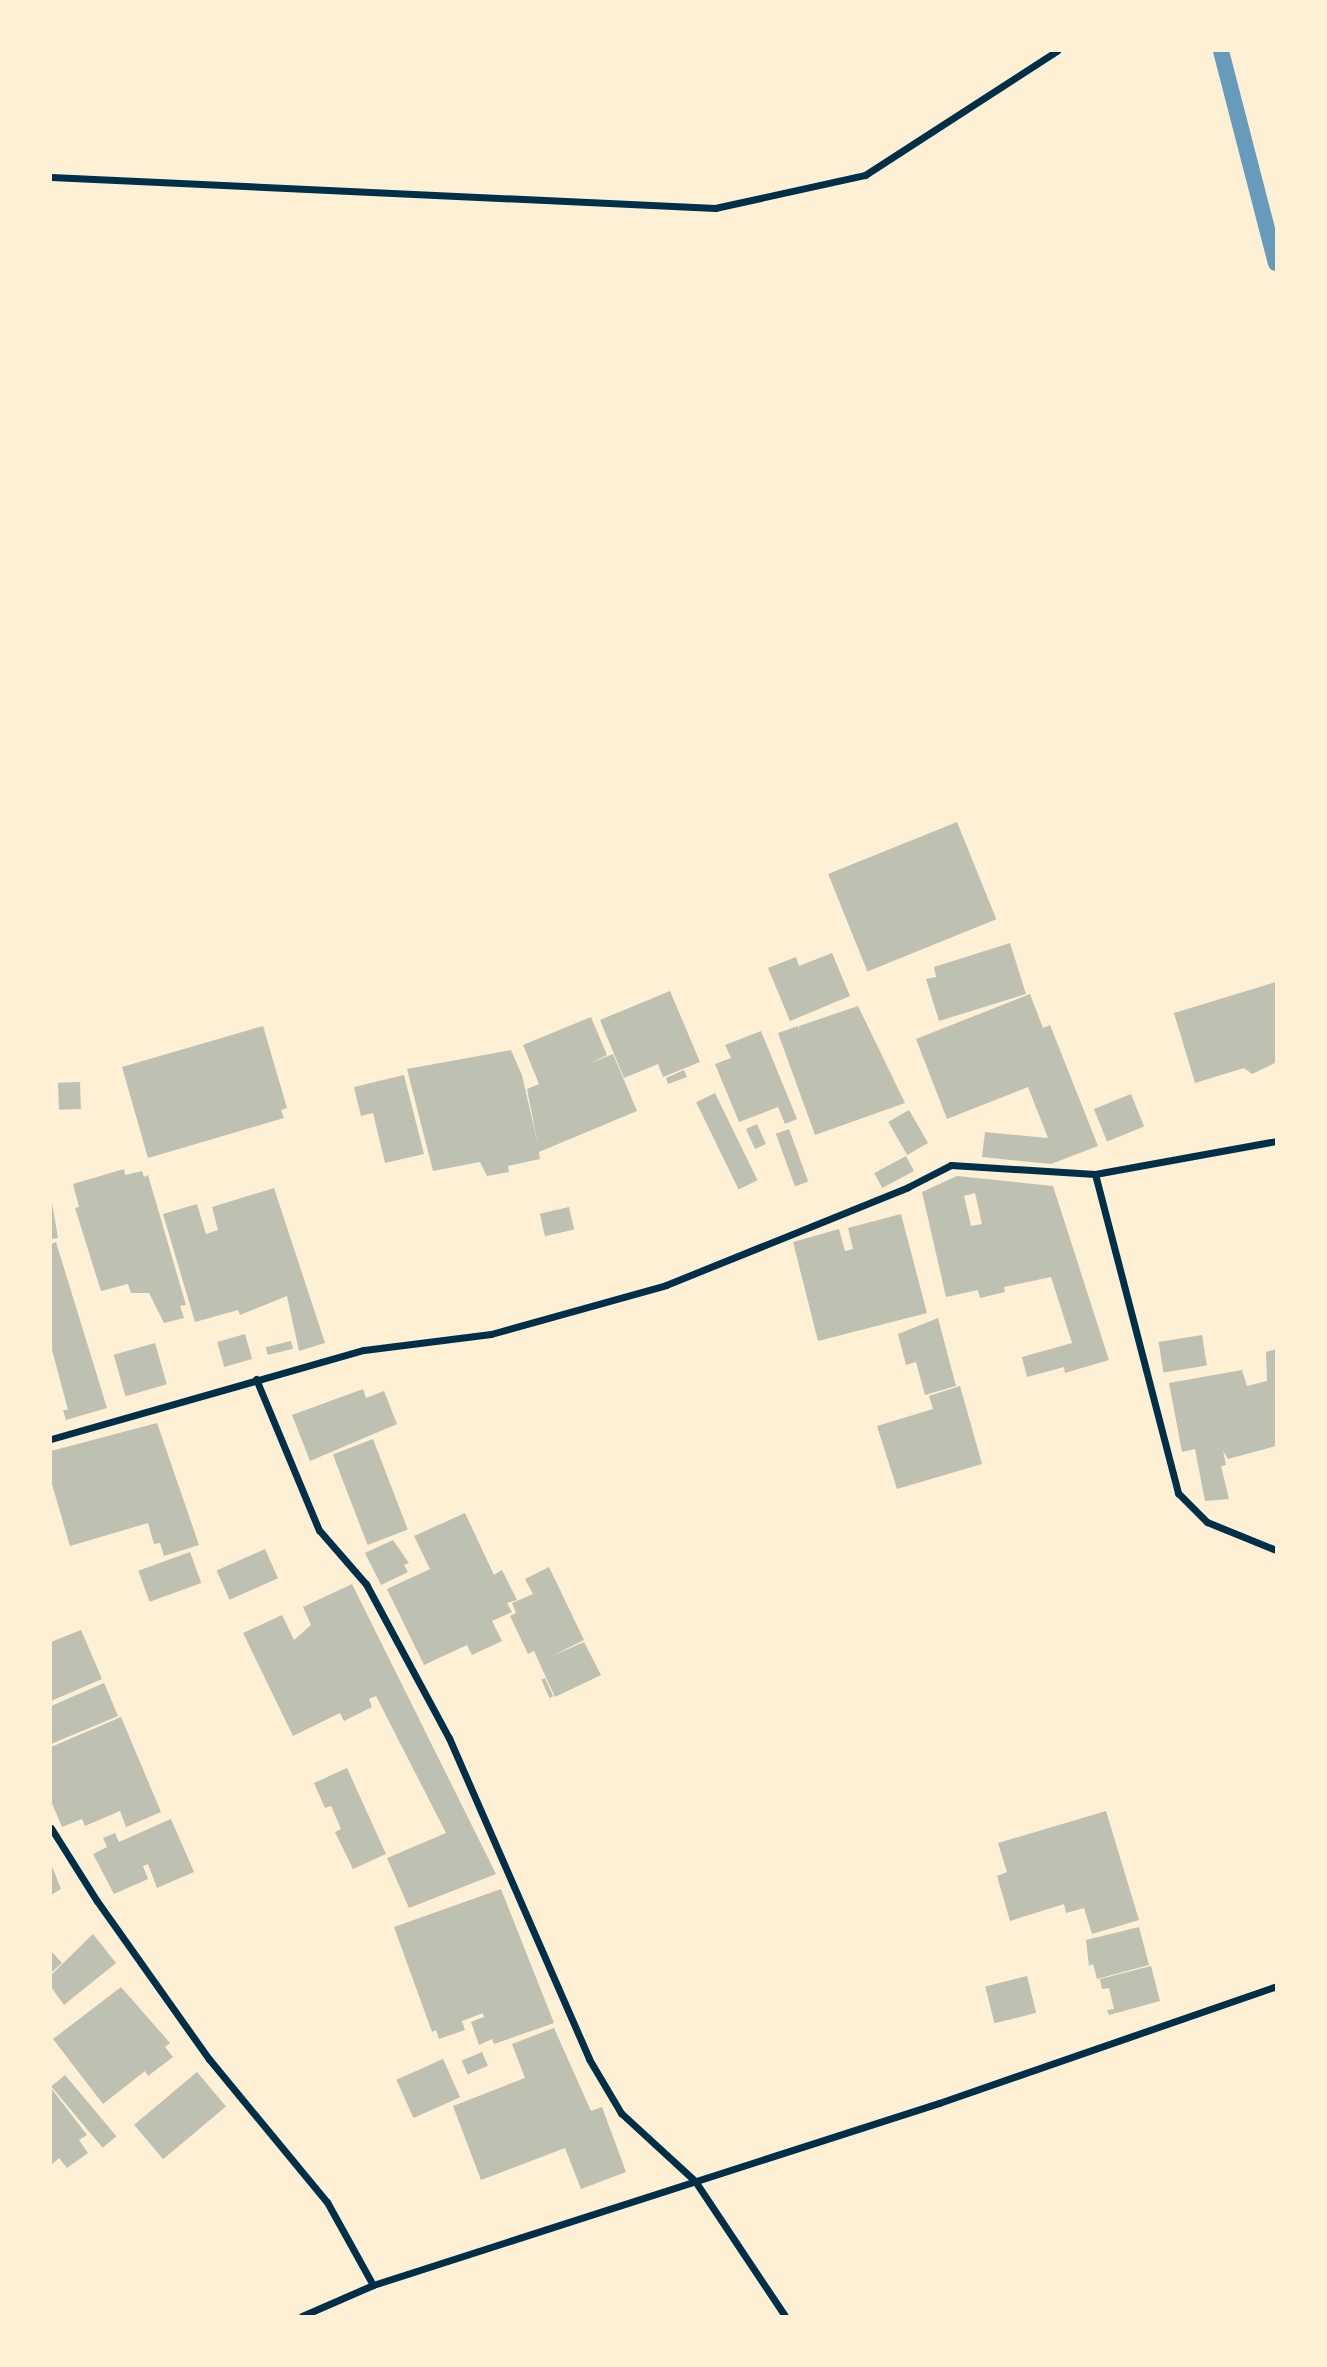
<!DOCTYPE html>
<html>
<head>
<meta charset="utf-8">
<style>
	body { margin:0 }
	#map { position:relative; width:1327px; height:2367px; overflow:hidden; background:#fdf0d5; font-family:Overpass,sans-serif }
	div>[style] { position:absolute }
	.stream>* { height:16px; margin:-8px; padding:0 8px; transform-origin:8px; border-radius:8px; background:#669bbc }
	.building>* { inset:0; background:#bec0b2; transform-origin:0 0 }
	.minor>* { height:7px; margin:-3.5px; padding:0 3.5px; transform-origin:3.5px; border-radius:3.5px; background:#003049 }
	span { translate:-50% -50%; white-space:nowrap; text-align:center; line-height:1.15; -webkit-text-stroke:5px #fdf0d5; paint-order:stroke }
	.frame { position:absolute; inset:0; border:52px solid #fdf0d5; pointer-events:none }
</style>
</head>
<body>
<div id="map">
	<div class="stream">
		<div style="left:1221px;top:51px;width:219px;rotate:75.5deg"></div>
	</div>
	<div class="building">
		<div style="left:957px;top:822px;width:105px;height:139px;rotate:68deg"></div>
		<div style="clip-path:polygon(1010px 943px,1026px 994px,939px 1021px,926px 979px,936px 977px,934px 967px)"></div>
		<div style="clip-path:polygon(832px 953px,850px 996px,790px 1021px,768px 968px,796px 957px,799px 966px)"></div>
		<div style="clip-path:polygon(1276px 982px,1275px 1063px,1252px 1074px,1244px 1068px,1195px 1083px,1174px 1013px)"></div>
		<div style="clip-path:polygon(670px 991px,700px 1062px,663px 1077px,658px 1064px,624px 1078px,600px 1020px)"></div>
		<div style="clip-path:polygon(1030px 994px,1043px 1028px,1050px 1025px,1098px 1146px,1051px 1164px,982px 1157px,985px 1132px,1048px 1138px,1028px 1087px,947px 1119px,916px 1039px)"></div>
		<div style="clip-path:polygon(858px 1006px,905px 1103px,815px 1135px,778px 1033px,798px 1026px,799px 1030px,799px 1026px)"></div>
		<div style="clip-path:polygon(591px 1017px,607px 1055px,588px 1064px,613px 1054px,637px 1111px,539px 1152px,540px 1159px,508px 1166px,509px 1172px,487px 1176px,480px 1162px,433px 1171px,407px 1069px,511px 1050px,522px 1075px,538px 1145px,527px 1089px,539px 1084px,523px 1045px)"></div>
		<div style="clip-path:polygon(263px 1026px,287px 1108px,281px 1110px,284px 1118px,148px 1158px,122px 1067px)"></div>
		<div style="clip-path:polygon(761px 1031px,797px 1119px,785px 1124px,778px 1107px,739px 1122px,715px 1064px,731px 1058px,725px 1045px)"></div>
		<div style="clip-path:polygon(684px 1070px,687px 1077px,668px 1084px,666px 1078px)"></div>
		<div style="clip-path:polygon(404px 1075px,424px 1154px,385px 1163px,373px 1113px,361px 1116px,354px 1087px)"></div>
		<div style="left:80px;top:1082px;width:27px;height:22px;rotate:88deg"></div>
		<div style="left:715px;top:1093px;width:97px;height:21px;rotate:64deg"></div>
		<div style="left:1131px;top:1094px;width:35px;height:40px;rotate:68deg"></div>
		<div style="left:909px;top:1110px;width:38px;height:24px;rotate:60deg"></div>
		<div style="left:757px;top:1124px;width:22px;height:12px;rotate:66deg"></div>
		<div style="left:789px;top:1129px;width:56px;height:14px;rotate:70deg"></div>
		<div style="left:906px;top:1156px;width:17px;height:36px;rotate:62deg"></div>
		<div style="clip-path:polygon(124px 1169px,125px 1175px,142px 1171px,144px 1177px,148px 1175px,186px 1305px,180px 1306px,184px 1318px,164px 1323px,149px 1293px,131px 1293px,128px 1284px,101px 1291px,75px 1208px,79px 1207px,73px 1184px)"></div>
		<div style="clip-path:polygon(evenodd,957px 1176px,1053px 1186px,1109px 1360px,1065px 1373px,1064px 1367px,1027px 1377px,1022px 1357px,1072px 1343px,1051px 1277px,1004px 1287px,1005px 1292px,980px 1298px,978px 1290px,946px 1297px,922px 1192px,957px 1176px,975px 1193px,982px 1224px,971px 1226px,964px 1196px,975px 1193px)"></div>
		<div style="clip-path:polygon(274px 1188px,325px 1343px,299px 1351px,287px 1296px,240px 1315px,238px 1310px,195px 1322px,163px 1214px,197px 1204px,206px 1234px,218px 1230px,212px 1207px)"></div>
		<div style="clip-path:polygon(51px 1197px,58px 1238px,51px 1239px)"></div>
		<div style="left:569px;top:1207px;width:23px;height:30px;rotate:77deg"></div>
		<div style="clip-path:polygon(901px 1214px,927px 1313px,818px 1341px,793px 1242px,839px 1229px,845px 1251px,853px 1249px,848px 1228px)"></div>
		<div style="clip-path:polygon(56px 1242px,107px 1408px,66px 1420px,63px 1410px,68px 1410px,51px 1346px,51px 1244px)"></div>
		<div style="clip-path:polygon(938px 1318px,956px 1386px,925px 1395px,916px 1362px,906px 1365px,898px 1334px)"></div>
		<div style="left:245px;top:1334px;width:26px;height:29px;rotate:74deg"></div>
		<div style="left:1202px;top:1335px;width:31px;height:44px;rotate:81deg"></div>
		<div style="left:291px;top:1341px;width:8px;height:26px;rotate:76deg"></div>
		<div style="left:155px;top:1343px;width:43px;height:43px;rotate:74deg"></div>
		<div style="clip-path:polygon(1276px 1349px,1276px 1446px,1228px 1459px,1223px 1451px,1226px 1465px,1221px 1466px,1229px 1499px,1205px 1501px,1195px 1449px,1182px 1452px,1169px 1383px,1242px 1370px,1247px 1386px,1267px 1381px,1266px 1352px)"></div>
		<div style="clip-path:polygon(960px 1386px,982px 1464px,897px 1489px,877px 1426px,933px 1409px,929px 1396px)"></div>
		<div style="clip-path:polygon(363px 1389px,366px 1398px,384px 1391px,397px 1424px,310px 1461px,292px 1415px)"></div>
		<div style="clip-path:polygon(157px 1423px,199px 1545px,164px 1556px,160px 1543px,154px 1544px,148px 1523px,70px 1546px,51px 1481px,51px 1451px)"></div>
		<div style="left:373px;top:1439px;width:97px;height:43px;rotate:69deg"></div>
		<div style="clip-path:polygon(465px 1513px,494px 1575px,502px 1570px,517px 1600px,507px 1603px,512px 1612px,492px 1621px,502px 1641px,472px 1655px,467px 1645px,424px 1665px,387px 1589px,430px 1569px,414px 1536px)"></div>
		<div style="clip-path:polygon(393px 1540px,409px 1563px,404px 1565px,408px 1572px,381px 1585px,365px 1553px)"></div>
		<div style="left:265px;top:1549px;width:32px;height:53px;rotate:66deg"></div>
		<div style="left:190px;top:1552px;width:33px;height:55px;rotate:70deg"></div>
		<div style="clip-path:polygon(549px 1567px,584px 1640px,550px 1657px,584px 1642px,601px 1675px,555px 1697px,534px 1651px,528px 1654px,510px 1616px,516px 1613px,512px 1603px,533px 1594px,525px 1579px)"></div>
		<div style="clip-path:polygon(352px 1584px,496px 1874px,409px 1908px,387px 1858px,446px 1833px,376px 1696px,369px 1699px,372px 1707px,344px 1721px,340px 1713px,293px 1736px,243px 1633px,282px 1615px,294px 1640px,311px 1625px,303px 1607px)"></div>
		<div style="clip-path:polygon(81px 1630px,102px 1679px,51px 1701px,51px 1642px)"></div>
		<div style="left:545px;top:1678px;width:20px;height:4px;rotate:66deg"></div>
		<div style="clip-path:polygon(104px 1683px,118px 1716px,51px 1744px,51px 1706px)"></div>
		<div style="clip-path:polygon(121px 1717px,161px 1812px,126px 1827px,120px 1811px,85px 1826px,82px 1819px,62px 1827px,51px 1801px,51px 1747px)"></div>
		<div style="clip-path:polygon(347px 1768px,386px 1854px,353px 1869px,335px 1832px,341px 1829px,331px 1806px,325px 1808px,314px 1783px)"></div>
		<div style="clip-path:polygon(1106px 1811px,1139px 1920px,1092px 1934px,1084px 1908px,1066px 1913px,1064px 1904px,1010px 1921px,997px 1876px,1007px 1872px,998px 1843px)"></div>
		<div style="clip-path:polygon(171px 1819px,194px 1872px,157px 1888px,148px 1864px,143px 1866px,148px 1879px,114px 1894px,93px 1854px,107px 1847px,103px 1838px,115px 1833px,119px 1842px)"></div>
		<div style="clip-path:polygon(51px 1864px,61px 1889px,51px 1895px)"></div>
		<div style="clip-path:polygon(501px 1889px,554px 2023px,494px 2044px,492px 2039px,479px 2045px,471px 2022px,484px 2017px,483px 2013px,462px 2021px,465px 2030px,439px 2039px,436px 2030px,432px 2032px,394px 1927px)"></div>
		<div style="clip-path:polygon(1139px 1927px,1149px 1965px,1097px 1979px,1093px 1964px,1089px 1966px,1086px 1940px)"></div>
		<div style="clip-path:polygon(93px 1934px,116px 1963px,64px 2005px,51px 1987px,51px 1975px)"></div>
		<div style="clip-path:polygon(51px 1951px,62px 1963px,51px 1973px)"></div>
		<div style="clip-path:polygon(1151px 1966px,1160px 2001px,1109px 2015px,1107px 2010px,1114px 2009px,1109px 1988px,1102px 1989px,1100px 1979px)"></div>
		<div style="left:1027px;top:1976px;width:38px;height:43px;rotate:76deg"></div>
		<div style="clip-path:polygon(121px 1987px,170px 2043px,165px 2047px,173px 2057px,148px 2076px,145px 2071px,103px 2104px,53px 2039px)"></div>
		<div style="clip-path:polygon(554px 2028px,591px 2111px,602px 2107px,626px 2172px,581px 2189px,565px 2148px,481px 2180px,453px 2106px,525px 2078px,512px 2044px)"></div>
		<div style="left:482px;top:2052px;width:15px;height:22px;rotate:67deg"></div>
		<div style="left:443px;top:2059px;width:42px;height:51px;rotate:66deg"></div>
		<div style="left:197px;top:2072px;width:45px;height:82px;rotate:50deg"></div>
		<div style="left:65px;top:2075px;width:80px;height:18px;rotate:50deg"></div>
		<div style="clip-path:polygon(51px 2088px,87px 2135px,79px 2140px,88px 2153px,67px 2168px,59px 2158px,51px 2165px)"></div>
	</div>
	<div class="minor">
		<div style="left:51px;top:177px;width:665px;rotate:2.67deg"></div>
		<div style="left:715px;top:208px;width:154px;rotate:-12.4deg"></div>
		<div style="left:865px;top:175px;width:229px;rotate:-32.9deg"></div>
		<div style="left:1095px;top:1174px;width:330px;rotate:75.4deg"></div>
		<div style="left:1178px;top:1493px;width:41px;rotate:45deg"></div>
		<div style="left:1207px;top:1522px;width:74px;rotate:22.1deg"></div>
		<div style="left:256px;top:1379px;width:164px;rotate:67.4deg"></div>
		<div style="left:319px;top:1530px;width:72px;rotate:49deg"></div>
		<div style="left:366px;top:1584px;width:175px;rotate:61.7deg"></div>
		<div style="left:449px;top:1738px;width:350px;rotate:66.4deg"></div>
		<div style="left:589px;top:2059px;width:63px;rotate:59.3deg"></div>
		<div style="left:621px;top:2113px;width:100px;rotate:42.6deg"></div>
		<div style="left:695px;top:2181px;width:162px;rotate:56.3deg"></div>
		<div style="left:51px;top:1439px;width:325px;rotate:-15.9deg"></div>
		<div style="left:364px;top:1350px;width:128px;rotate:-7.2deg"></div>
		<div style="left:491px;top:1334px;width:182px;rotate:-15.6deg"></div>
		<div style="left:666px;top:1285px;width:261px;rotate:-22deg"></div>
		<div style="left:908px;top:1187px;width:48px;rotate:-27.1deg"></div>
		<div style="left:951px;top:1165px;width:144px;rotate:3.6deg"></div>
		<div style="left:1095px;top:1174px;width:184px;rotate:-10.3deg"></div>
		<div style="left:51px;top:1828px;width:86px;rotate:57.8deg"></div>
		<div style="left:97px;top:1901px;width:194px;rotate:54.7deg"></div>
		<div style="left:209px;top:2059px;width:185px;rotate:50.5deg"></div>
		<div style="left:327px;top:2202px;width:95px;rotate:61deg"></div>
		<div style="left:302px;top:2316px;width:77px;rotate:-23.6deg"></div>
		<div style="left:373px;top:2285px;width:595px;rotate:-17.83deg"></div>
		<div style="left:939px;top:2103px;width:357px;rotate:-19.1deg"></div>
	</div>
	<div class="frame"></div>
</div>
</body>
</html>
